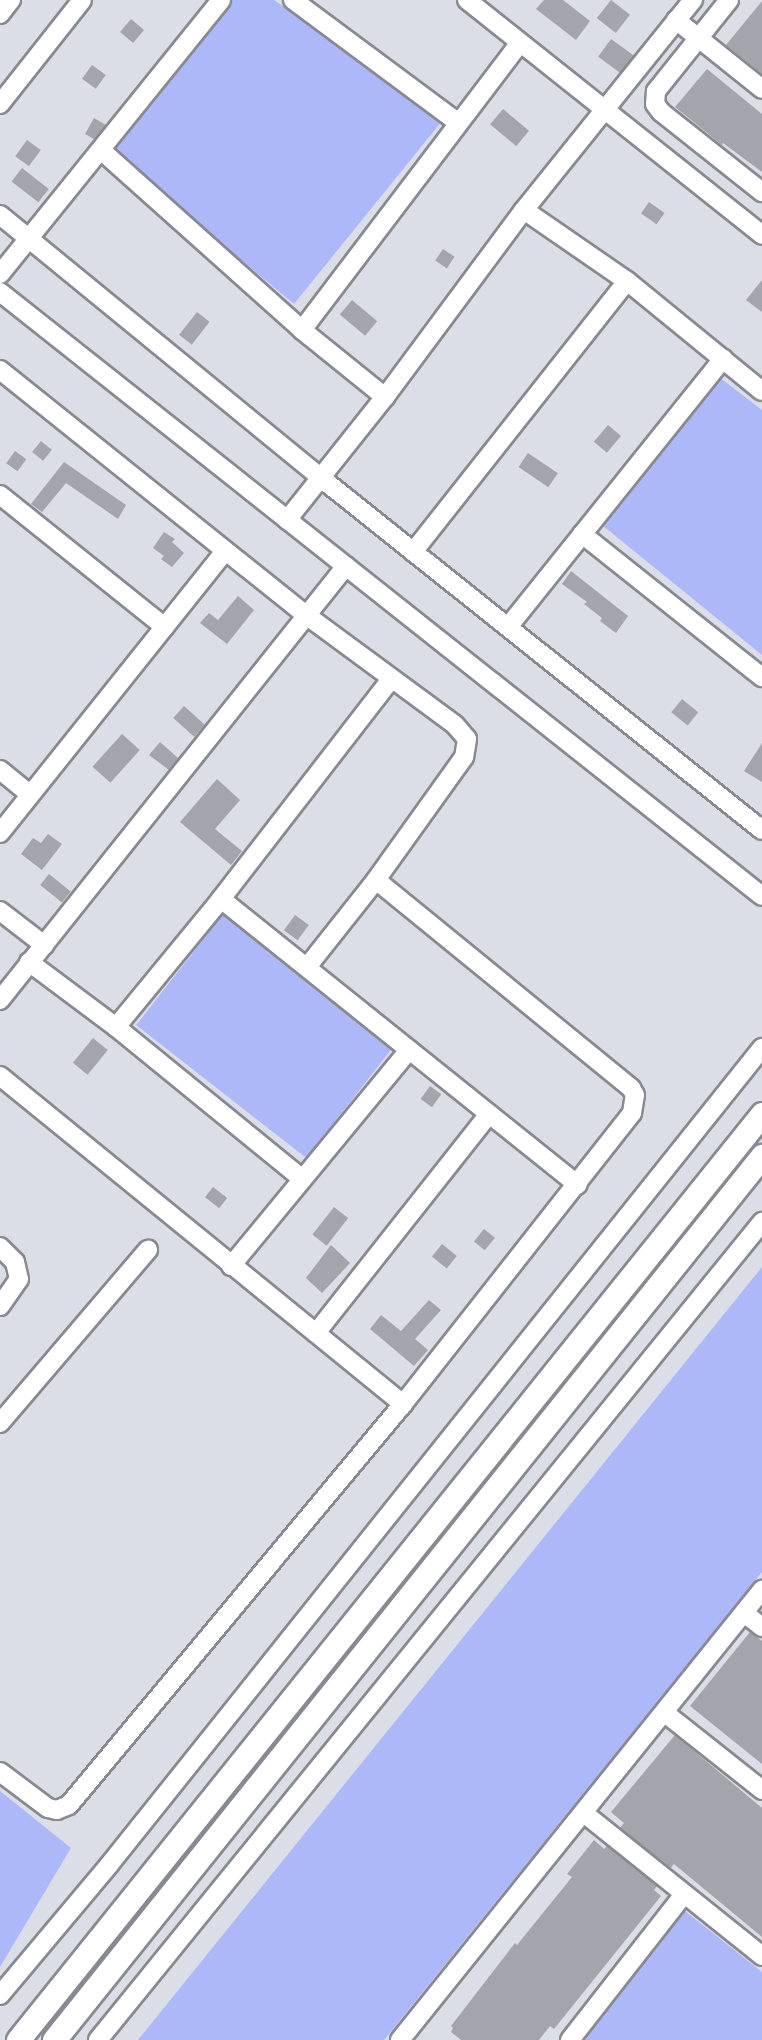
<!DOCTYPE html>
<html>
<head>
<meta charset="utf-8">
<style>
	body { margin:0 }
	#map { position:relative; width:762px; height:2040px; overflow:hidden; background:#dcdee7; font-family:Helvetica,sans-serif }
	div>[style] { position:absolute }
	.green>* { inset:0; background:#adb8f9; transform-origin:0 0 }
	.building>* { inset:0; background:#a3a4ac; transform-origin:0 0 }
	.roads { filter:drop-shadow(2px 0 #888991) drop-shadow(-2px 0 #888991) drop-shadow(0 2px #888991) drop-shadow(0 -2px #888991) }
	.minor>* { height:18px; margin:-9px; padding:0 9px; transform-origin:9px; border-radius:9px; background:#fff }
	.tertiary>* { height:23px; margin:-11.5px; padding:0 11.5px; transform-origin:11.5px; border-radius:11.5px; background:#fff }
	span { translate:-50% -50%; white-space:nowrap; text-align:center; line-height:1.15; -webkit-text-stroke:5px #fff; paint-order:stroke }
</style>
</head>
<body>
<div id="map">
	<div class="green">
		<div style="clip-path:polygon(231px 0,274px 0,442px 121px,294px 304px,109px 150px)"></div>
		<div style="clip-path:polygon(719px 377px,762px 410px,762px 655px,602px 525px)"></div>
		<div style="left:223px;top:914px;width:216px;height:141px;rotate:38deg"></div>
		<div style="clip-path:polygon(762px 1267px,762px 1572px,384px 2040px,138px 2040px)"></div>
		<div style="clip-path:polygon(0 1791px,71px 1848px,0 1967px)"></div>
		<div style="clip-path:polygon(685px 1911px,762px 1972px,762px 2040px,581px 2040px)"></div>
	</div>
	<div class="building">
		<div style="clip-path:polygon(544px 0,563px 0,590px 21px,576px 40px,536px 9px)"></div>
		<div style="left:611px;top:0;width:24px;height:23px;rotate:38deg"></div>
		<div style="clip-path:polygon(762px 1px,762px 74px,726px 45px)"></div>
		<div style="left:131px;top:19px;width:17px;height:17px;rotate:40deg"></div>
		<div style="left:611px;top:39px;width:29px;height:22px;rotate:36deg"></div>
		<div style="left:92px;top:65px;width:17px;height:17px;rotate:36deg"></div>
		<div style="clip-path:polygon(707px 69px,762px 114px,762px 172px,723px 143px,722px 145px,675px 107px)"></div>
		<div style="left:503px;top:109px;width:34px;height:20px;rotate:40deg"></div>
		<div style="clip-path:polygon(94px 118px,106px 125px,94px 139px,85px 134px)"></div>
		<div style="left:27px;top:140px;width:17px;height:20px;rotate:36deg"></div>
		<div style="left:22px;top:168px;width:34px;height:17px;rotate:38deg"></div>
		<div style="left:649px;top:202px;width:19px;height:14px;rotate:35deg"></div>
		<div style="left:443px;top:249px;width:14px;height:14px;rotate:34deg"></div>
		<div style="clip-path:polygon(762px 280px,762px 312px,746px 300px)"></div>
		<div style="left:352px;top:300px;width:33px;height:19px;rotate:40deg"></div>
		<div style="left:197px;top:312px;width:16px;height:29px;rotate:38deg"></div>
		<div style="left:608px;top:425px;width:17px;height:22px;rotate:40deg"></div>
		<div style="left:41px;top:441px;width:14px;height:14px;rotate:39deg"></div>
		<div style="left:15px;top:451px;width:14px;height:15px;rotate:36deg"></div>
		<div style="left:528px;top:453px;width:36px;height:17px;rotate:34deg"></div>
		<div style="clip-path:polygon(64px 462px,126px 505px,118px 519px,66px 483px,42px 512px,31px 504px)"></div>
		<div style="clip-path:polygon(164px 532px,175px 539px,172px 542px,184px 553px,172px 567px,161px 559px,164px 556px,153px 548px)"></div>
		<div style="clip-path:polygon(571px 571px,628px 616px,616px 633px,600px 621px,602px 618px,584px 604px,587px 602px,562px 584px)"></div>
		<div style="clip-path:polygon(238px 596px,254px 610px,227px 644px,200px 623px,209px 613px,218px 620px)"></div>
		<div style="left:682px;top:699px;width:21px;height:17px;rotate:39deg"></div>
		<div style="left:184px;top:706px;width:28px;height:16px;rotate:42deg"></div>
		<div style="left:122px;top:734px;width:24px;height:44px;rotate:42deg"></div>
		<div style="clip-path:polygon(160px 742px,178px 758px,169px 770px,149px 755px)"></div>
		<div style="clip-path:polygon(762px 743px,762px 782px,744px 771px)"></div>
		<div style="clip-path:polygon(217px 779px,240px 800px,215px 829px,242px 851px,231px 865px,180px 822px)"></div>
		<div style="clip-path:polygon(48px 834px,62px 844px,42px 870px,21px 854px,33px 838px,41px 843px)"></div>
		<div style="left:49px;top:874px;width:28px;height:14px;rotate:39deg"></div>
		<div style="left:295px;top:915px;width:17px;height:19px;rotate:36deg"></div>
		<div style="left:93px;top:1038px;width:19px;height:32px;rotate:39deg"></div>
		<div style="left:430px;top:1086px;width:14px;height:16px;rotate:36deg"></div>
		<div style="left:213px;top:1187px;width:18px;height:13px;rotate:38deg"></div>
		<div style="left:334px;top:1207px;width:18px;height:35px;rotate:38deg"></div>
		<div style="left:484px;top:1229px;width:14px;height:16px;rotate:39deg"></div>
		<div style="left:442px;top:1244px;width:19px;height:16px;rotate:39deg"></div>
		<div style="clip-path:polygon(331px 1245px,350px 1263px,322px 1293px,306px 1278px)"></div>
		<div style="clip-path:polygon(429px 1300px,441px 1310px,415px 1339px,428px 1350px,414px 1366px,370px 1329px,381px 1315px,401px 1331px)"></div>
		<div style="clip-path:polygon(750px 1632px,762px 1641px,762px 1764px,690px 1706px)"></div>
		<div style="clip-path:polygon(675px 1735px,762px 1808px,762px 1937px,674px 1864px,671px 1868px,620px 1828px,624px 1823px,611px 1812px)"></div>
		<div style="clip-path:polygon(594px 1840px,604px 1849px,607px 1846px,657px 1886px,654px 1890px,661px 1896px,554px 2029px,550px 2026px,539px 2040px,461px 2040px,451px 2032px,453px 2028px,451px 2026px,515px 1943px,517px 1945px,572px 1877px,567px 1874px)"></div>
	</div>
	<div class="roads">
		<div class="minor">
			<div style="left:293px;top:0;width:204px;rotate:36.6deg"></div>
			<div style="left:467px;top:0;width:377px;rotate:38.5deg"></div>
			<div style="left:729px;top:0;width:117px;rotate:128.7deg"></div>
			<div style="left:656px;top:91px;width:13px;rotate:94deg"></div>
			<div style="left:655px;top:104px;width:10px;rotate:53deg"></div>
			<div style="left:661px;top:112px;width:129px;rotate:38.4deg"></div>
			<div style="left:0;top:14px;width:18px;rotate:-52deg"></div>
			<div style="left:676px;top:20px;width:110px;rotate:38.7deg"></div>
			<div style="left:0;top:104px;width:132px;rotate:-51.7deg"></div>
			<div style="left:102px;top:151px;width:268px;rotate:41.8deg"></div>
			<div style="left:302px;top:330px;width:107px;rotate:38.9deg"></div>
			<div style="left:524px;top:210px;width:125px;rotate:34.6deg"></div>
			<div style="left:627px;top:281px;width:174px;rotate:39.2deg"></div>
			<div style="left:0;top:215px;width:415px;rotate:39.3deg"></div>
			<div style="left:321px;top:478px;width:564px;rotate:38.6deg"></div>
			<div style="left:0;top:274px;width:352px;rotate:-51.1deg"></div>
			<div style="left:0;top:292px;width:972px;rotate:38.4deg"></div>
			<div style="left:302px;top:330px;width:359px;rotate:-52.8deg"></div>
			<div style="left:0;top:370px;width:392px;rotate:38.7deg"></div>
			<div style="left:306px;top:615px;width:185px;rotate:36.4deg"></div>
			<div style="left:455px;top:725px;width:18px;rotate:49deg"></div>
			<div style="left:467px;top:739px;width:18px;rotate:99deg"></div>
			<div style="left:464px;top:757px;width:151px;rotate:125.6deg"></div>
			<div style="left:376px;top:880px;width:111px;rotate:128.4deg"></div>
			<div style="left:0;top:495px;width:211px;rotate:38.7deg"></div>
			<div style="left:287px;top:520px;width:157px;rotate:-51.5deg"></div>
			<div style="left:385px;top:397px;width:233px;rotate:-53.4deg"></div>
			<div style="left:524px;top:210px;width:270px;rotate:-51.2deg"></div>
			<div style="left:582px;top:534px;width:230px;rotate:38.5deg"></div>
			<div style="left:413px;top:552px;width:345px;rotate:-51.7deg"></div>
			<div style="left:508px;top:627px;width:344px;rotate:-51.3deg"></div>
			<div style="left:0;top:770px;width:38px;rotate:39deg"></div>
			<div style="left:0;top:833px;width:361px;rotate:-51.4deg"></div>
			<div style="left:221px;top:899px;width:457px;rotate:38.7deg"></div>
			<div style="left:0;top:911px;width:56px;rotate:37.7deg"></div>
			<div style="left:29px;top:962px;width:109px;rotate:36.8deg"></div>
			<div style="left:116px;top:1027px;width:239px;rotate:39.2deg"></div>
			<div style="left:0;top:1000px;width:555px;rotate:-51.44deg"></div>
			<div style="left:116px;top:1027px;width:166px;rotate:-50.6deg"></div>
			<div style="left:221px;top:899px;width:278px;rotate:-52.3deg"></div>
			<div style="left:0;top:1076px;width:520px;rotate:39.14deg"></div>
			<div style="left:0;top:1247px;width:21px;rotate:45deg"></div>
			<div style="left:15px;top:1262px;width:17px;rotate:77deg"></div>
			<div style="left:19px;top:1279px;width:33px;rotate:125deg"></div>
			<div style="left:231px;top:1266px;width:280px;rotate:-50.5deg"></div>
			<div style="left:316px;top:1333px;width:279px;rotate:-51.7deg"></div>
			<div style="left:0;top:1423px;width:228px;rotate:-49.5deg"></div>
			<div style="left:744px;top:1613px;width:23px;rotate:38deg"></div>
			<div style="left:665px;top:1713px;width:124px;rotate:38.4deg"></div>
			<div style="left:0;top:1772px;width:60px;rotate:36.9deg"></div>
			<div style="left:48px;top:1808px;width:9px;rotate:13deg"></div>
			<div style="left:57px;top:1810px;width:13px;rotate:-23deg"></div>
			<div style="left:69px;top:1805px;width:522px;rotate:-50.21deg"></div>
			<div style="left:403px;top:1404px;width:370px;rotate:-51.8deg"></div>
			<div style="left:632px;top:1113px;width:18px;rotate:-81deg"></div>
			<div style="left:635px;top:1095px;width:8px;rotate:-120deg"></div>
			<div style="left:631px;top:1088px;width:329px;rotate:-140.8deg"></div>
			<div style="left:585px;top:1814px;width:227px;rotate:38.7deg"></div>
			<div style="left:0;top:1995px;width:170px;rotate:-50deg"></div>
			<div style="left:109px;top:1865px;width:1046px;rotate:-51.37deg"></div>
			<div style="left:98px;top:2040px;width:1054px;rotate:-50.93deg"></div>
			<div style="left:400px;top:2040px;width:578px;rotate:-51.19deg"></div>
			<div style="left:570px;top:2040px;width:185px;rotate:-52deg"></div>
		</div>
		<div class="tertiary">
			<div style="left:18px;top:2040px;width:1188px;rotate:-51.22deg"></div>
			<div style="left:54px;top:2040px;width:1133px;rotate:-51.31deg"></div>
		</div>
	</div>
</div>
</body>
</html>
